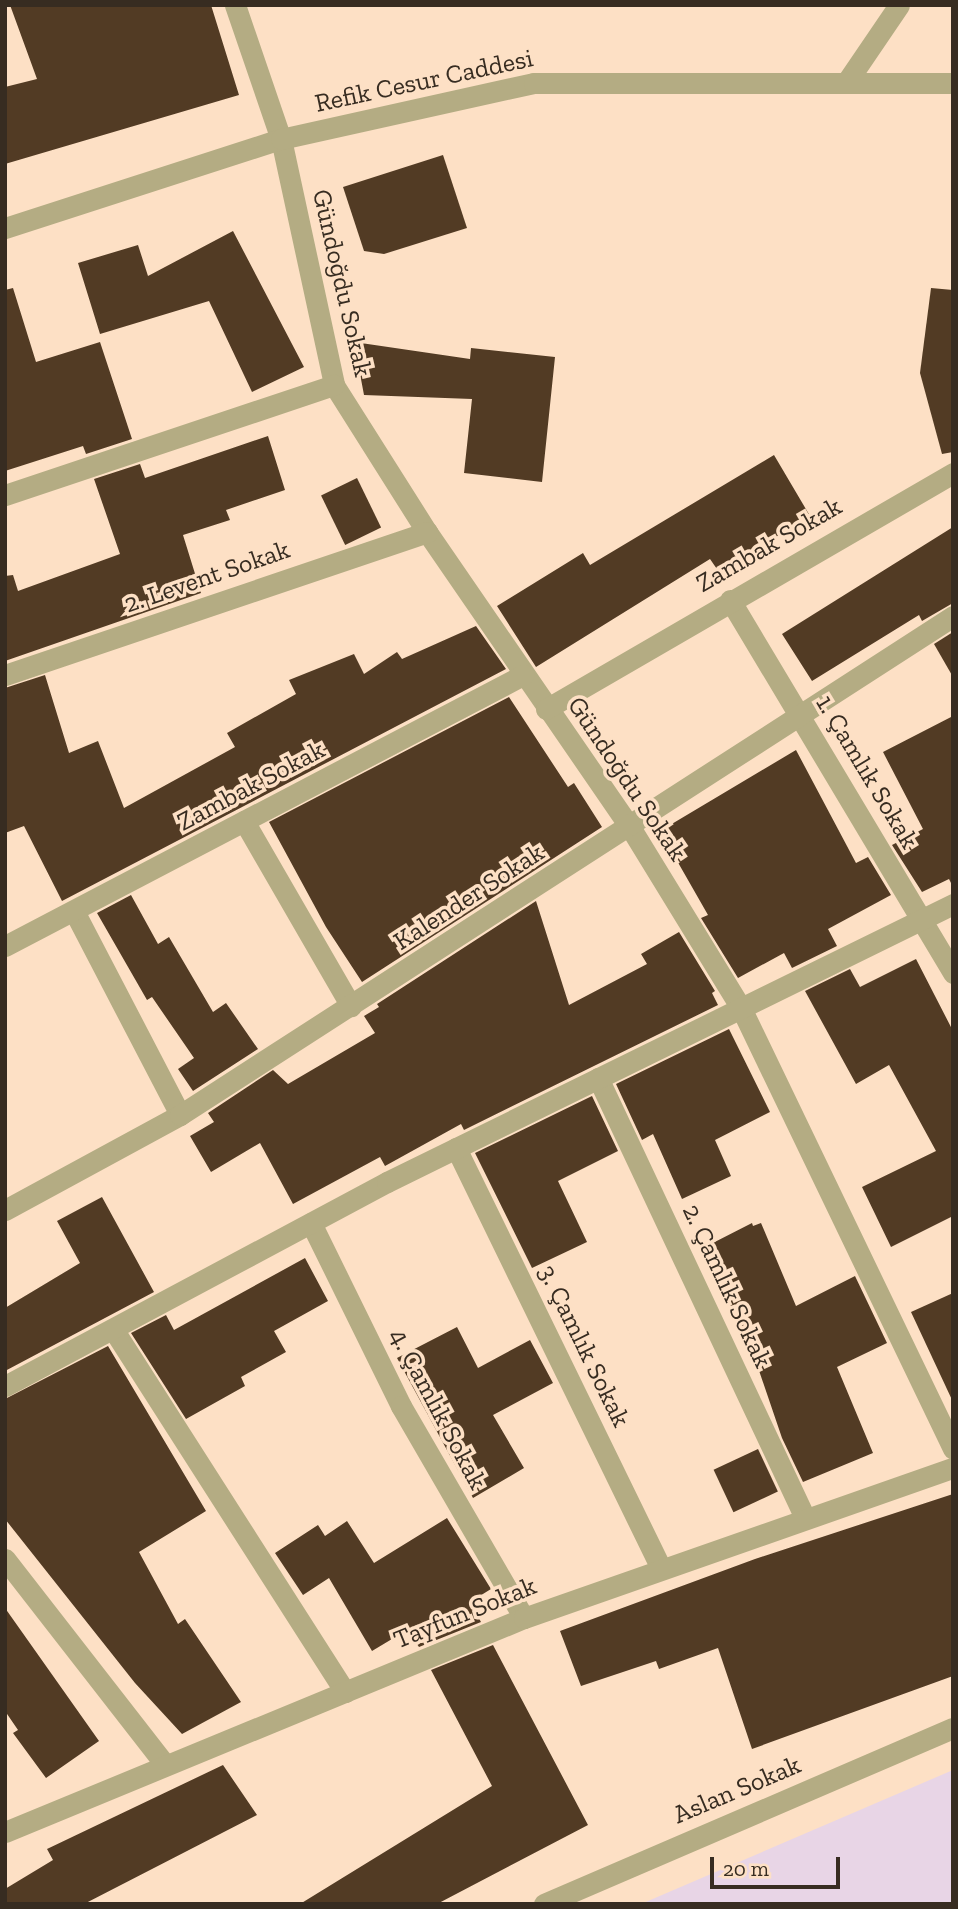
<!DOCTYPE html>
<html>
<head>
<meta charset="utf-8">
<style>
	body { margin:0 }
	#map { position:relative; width:958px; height:1909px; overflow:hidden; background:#fde0c5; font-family:"Zilla Slab",serif }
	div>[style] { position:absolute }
	.education>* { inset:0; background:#e8d5e6 }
	.building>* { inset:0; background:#523b24; transform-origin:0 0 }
	.street>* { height:21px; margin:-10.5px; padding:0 10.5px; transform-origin:10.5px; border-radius:10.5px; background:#b4ac83 }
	span { translate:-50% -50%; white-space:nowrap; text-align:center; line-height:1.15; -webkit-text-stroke:7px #fde0c5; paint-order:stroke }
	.street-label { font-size:26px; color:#372c21 }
	.frame { position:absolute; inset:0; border:7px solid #372c21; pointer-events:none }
	.scale { position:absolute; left:710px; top:1857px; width:130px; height:32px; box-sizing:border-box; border:4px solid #372c21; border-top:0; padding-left:9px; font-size:21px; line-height:24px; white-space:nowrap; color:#372c21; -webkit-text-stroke:5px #fde0c5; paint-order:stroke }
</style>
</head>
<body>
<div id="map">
	<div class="education">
		<div style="clip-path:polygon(953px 1770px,953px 1904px,641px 1904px)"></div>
	</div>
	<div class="building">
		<div style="clip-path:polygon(10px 5px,211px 5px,239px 95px,5px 164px,5px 87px,37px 79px)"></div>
		<div style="clip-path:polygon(443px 155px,467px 228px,384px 254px,364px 251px,343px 187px)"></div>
		<div style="clip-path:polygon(233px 231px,304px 367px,252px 392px,209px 301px,100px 334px,78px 263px,138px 245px,148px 276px)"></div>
		<div style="clip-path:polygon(13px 288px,36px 362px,100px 342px,132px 439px,86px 454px,83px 446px,5px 471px,5px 290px)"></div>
		<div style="clip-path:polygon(931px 288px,953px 290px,953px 452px,942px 454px,920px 373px)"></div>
		<div style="clip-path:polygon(354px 342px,470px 359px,471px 348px,555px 357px,542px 482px,464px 473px,472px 399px,364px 395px)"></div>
		<div style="clip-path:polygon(268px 436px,285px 490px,226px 510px,230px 520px,183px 535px,201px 593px,5px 661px,5px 576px,13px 575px,18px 591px,120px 554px,94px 479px,140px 464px,145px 478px)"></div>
		<div style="clip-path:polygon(774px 455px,810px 516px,719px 572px,710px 559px,536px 667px,497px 606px,583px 553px,590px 565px)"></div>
		<div style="left:357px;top:478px;width:55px;height:40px;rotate:64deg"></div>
		<div style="clip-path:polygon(953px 527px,953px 603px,922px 621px,919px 615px,812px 681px,782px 634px)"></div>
		<div style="clip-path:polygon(476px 626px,506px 669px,62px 901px,24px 826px,5px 833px,5px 688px,45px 675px,69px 753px,98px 741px,124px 808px,235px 747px,227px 733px,296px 694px,289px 680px,354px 654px,364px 674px,397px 652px,402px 659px)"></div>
		<div style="clip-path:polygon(953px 632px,953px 677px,934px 644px)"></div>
		<div style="clip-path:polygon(509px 697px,568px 787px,574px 783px,602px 827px,362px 982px,326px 927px,269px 822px)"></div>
		<div style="clip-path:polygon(953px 716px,953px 887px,949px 879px,922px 892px,892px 845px,923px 829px,883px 752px)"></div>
		<div style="clip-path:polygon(796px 750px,856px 863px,868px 857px,891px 895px,828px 929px,837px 946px,792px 968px,784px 953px,738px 978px,701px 918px,708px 915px,660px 831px)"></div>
		<div style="clip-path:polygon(131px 895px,158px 944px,169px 937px,213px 1012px,226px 1003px,258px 1049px,193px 1091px,178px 1069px,194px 1058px,152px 997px,147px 1000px,97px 913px)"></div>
		<div style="clip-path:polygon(536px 901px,569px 1005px,647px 964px,641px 954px,679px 932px,715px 991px,712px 993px,718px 1005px,464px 1130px,461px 1124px,385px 1166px,380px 1157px,293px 1204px,260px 1143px,211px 1172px,190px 1136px,214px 1122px,208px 1113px,273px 1070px,288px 1084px,375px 1033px,364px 1016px,379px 1007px,377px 1004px)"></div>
		<div style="clip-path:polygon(916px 959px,953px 1031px,953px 1216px,891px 1247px,862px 1187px,936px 1151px,889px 1065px,856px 1084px,805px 991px,850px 969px,860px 987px)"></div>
		<div style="clip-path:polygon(729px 1029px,770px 1112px,715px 1140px,731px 1176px,682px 1199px,653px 1134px,642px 1140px,616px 1084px)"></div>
		<div style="clip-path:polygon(592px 1096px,618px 1151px,558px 1181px,587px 1242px,532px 1268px,475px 1153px)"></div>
		<div style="clip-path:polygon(102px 1197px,154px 1292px,5px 1371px,5px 1308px,80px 1263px,57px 1221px)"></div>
		<div style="clip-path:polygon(752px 1223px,753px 1226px,761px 1223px,796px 1306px,855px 1276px,887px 1343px,837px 1367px,873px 1453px,803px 1482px,782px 1438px,752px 1350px,703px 1248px)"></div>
		<div style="clip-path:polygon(305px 1258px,328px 1301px,274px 1331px,286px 1352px,241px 1377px,245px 1386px,186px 1419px,131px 1333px,166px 1315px,174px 1330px)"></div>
		<div style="clip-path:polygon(953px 1293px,953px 1402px,911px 1312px)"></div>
		<div style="clip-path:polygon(457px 1327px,478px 1368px,530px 1340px,553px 1383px,493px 1415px,524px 1468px,473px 1498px,397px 1358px)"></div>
		<div style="clip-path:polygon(108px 1346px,206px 1511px,139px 1552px,178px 1624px,185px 1619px,241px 1702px,182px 1734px,135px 1683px,5px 1519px,5px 1399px)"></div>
		<div style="left:758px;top:1449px;width:47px;height:49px;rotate:65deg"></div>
		<div style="clip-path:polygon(953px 1494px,953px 1676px,752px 1749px,718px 1648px,659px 1669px,656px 1661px,581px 1686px,560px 1631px,755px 1559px)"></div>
		<div style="clip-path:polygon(447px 1518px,491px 1589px,470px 1602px,481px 1622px,419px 1647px,407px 1630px,372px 1651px,329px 1578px,303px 1595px,275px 1553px,318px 1525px,325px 1536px,347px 1521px,374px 1563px)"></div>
		<div style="clip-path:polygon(5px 1608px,99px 1741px,46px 1778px,13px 1733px,18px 1730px,5px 1711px)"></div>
		<div style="clip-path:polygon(493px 1645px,588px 1825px,437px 1904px,300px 1904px,492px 1786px,431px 1670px)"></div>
		<div style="clip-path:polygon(223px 1765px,257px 1815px,84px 1904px,5px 1904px,5px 1889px,53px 1860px,47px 1849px)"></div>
	</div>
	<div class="street">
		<div style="left:235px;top:5px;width:142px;rotate:71.1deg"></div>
		<div style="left:281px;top:139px;width:252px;rotate:77.8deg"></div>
		<div style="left:334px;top:385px;width:174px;rotate:57.7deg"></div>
		<div style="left:427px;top:532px;width:358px;rotate:55.5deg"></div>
		<div style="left:630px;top:827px;width:215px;rotate:58.5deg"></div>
		<div style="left:742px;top:1010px;width:487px;rotate:64.3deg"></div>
		<div style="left:846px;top:83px;width:94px;rotate:-55.8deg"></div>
		<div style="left:5px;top:228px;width:290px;rotate:-17.9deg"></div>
		<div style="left:281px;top:139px;width:259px;rotate:-12.5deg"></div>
		<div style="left:534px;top:83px;width:419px"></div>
		<div style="left:5px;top:495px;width:347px;rotate:-18.5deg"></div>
		<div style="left:730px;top:600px;width:435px;rotate:59.1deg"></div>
		<div style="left:5px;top:675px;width:446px;rotate:-18.7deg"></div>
		<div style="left:546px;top:709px;width:470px;rotate:-30.1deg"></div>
		<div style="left:244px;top:821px;width:214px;rotate:60deg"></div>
		<div style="left:74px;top:911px;width:230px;rotate:62.5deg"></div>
		<div style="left:5px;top:946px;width:585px;rotate:-27.62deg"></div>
		<div style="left:598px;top:1078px;width:486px;rotate:64.8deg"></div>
		<div style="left:456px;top:1148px;width:468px;rotate:64deg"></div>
		<div style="left:5px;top:1210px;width:199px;rotate:-28.5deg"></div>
		<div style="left:180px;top:1115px;width:920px;rotate:-32.84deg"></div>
		<div style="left:311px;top:1223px;width:204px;rotate:63.8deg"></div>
		<div style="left:401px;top:1406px;width:245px;rotate:59.9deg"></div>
		<div style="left:113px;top:1329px;width:431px;rotate:57.4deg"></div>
		<div style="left:5px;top:1386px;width:433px;rotate:-28.1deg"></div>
		<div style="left:387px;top:1182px;width:631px;rotate:-26.16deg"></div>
		<div style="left:5px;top:1559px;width:259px;rotate:52.1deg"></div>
		<div style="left:5px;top:1832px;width:561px;rotate:-22.41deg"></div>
		<div style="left:524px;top:1618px;width:454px;rotate:-19.3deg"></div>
		<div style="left:544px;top:1904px;width:445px;rotate:-23.3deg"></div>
	</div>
	<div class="street-label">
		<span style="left:424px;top:81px;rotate:-12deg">Refik Cesur Caddesi</span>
		<span style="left:342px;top:283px;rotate:77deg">Gündoğdu Sokak</span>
		<span style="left:769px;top:545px;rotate:-30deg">Zambak Sokak</span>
		<span style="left:207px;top:577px;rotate:-19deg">2. Levent Sokak</span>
		<span style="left:867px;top:772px;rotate:59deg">1. Çamlık Sokak</span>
		<span style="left:627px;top:779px;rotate:56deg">Gündoğdu Sokak</span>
		<span style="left:251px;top:786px;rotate:-28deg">Zambak Sokak</span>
		<span style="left:469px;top:897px;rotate:-33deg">Kalender Sokak</span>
		<span style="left:727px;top:1286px;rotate:65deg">2. Çamlık Sokak</span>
		<span style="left:584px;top:1346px;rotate:64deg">3. Çamlık Sokak</span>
		<span style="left:438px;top:1409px;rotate:62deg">4. Çamlık Sokak</span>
		<span style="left:465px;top:1613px;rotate:-22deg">Tayfun Sokak</span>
		<span style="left:737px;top:1790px;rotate:-23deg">Aslan Sokak</span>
	</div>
	<div class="frame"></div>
	<div class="scale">20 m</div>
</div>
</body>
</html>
